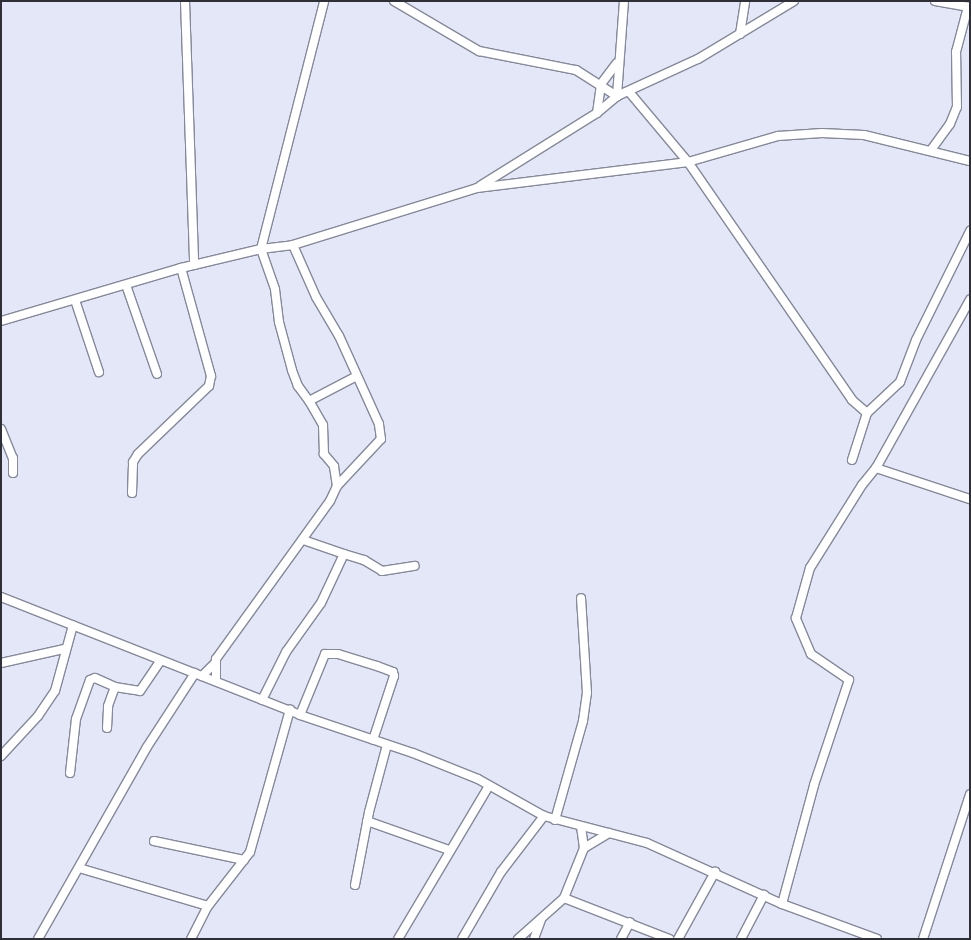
<!DOCTYPE html>
<html>
<head>
<meta charset="utf-8">
<style>
	body { margin:0 }
	#map { position:relative; width:971px; height:940px; overflow:hidden; background:#e3e7f8; font-family:Rubik,sans-serif }
	div>[style] { position:absolute }
	.roads { filter:drop-shadow(1px 0 #858998) drop-shadow(-1px 0 #858998) drop-shadow(0 1px #858998) drop-shadow(0 -1px #858998) }
	.minor>* { height:8px; margin:-4px; padding:0 4px; transform-origin:4px; border-radius:4px; background:#fff }
	span { translate:-50% -50%; white-space:nowrap; text-align:center; line-height:1.15; -webkit-text-stroke:4.5px #f2f4ff; paint-order:stroke }
	.frame { position:absolute; inset:0; border:2px solid #2f3037; pointer-events:none }
</style>
</head>
<body>
<div id="map">
	<div class="roads">
		<div class="minor">
			<div style="left:185px;top:1px;width:264px;rotate:88deg"></div>
			<div style="left:394px;top:1px;width:99px;rotate:30.5deg"></div>
			<div style="left:479px;top:51px;width:99px;rotate:11.1deg"></div>
			<div style="left:576px;top:70px;width:49px;rotate:32.4deg"></div>
			<div style="left:935px;top:1px;width:36px;rotate:10deg"></div>
			<div style="left:740px;top:34px;width:33px;rotate:-81deg"></div>
			<div style="left:630px;top:93px;width:90px;rotate:50deg"></div>
			<div style="left:688px;top:162px;width:289px;rotate:55.4deg"></div>
			<div style="left:852px;top:400px;width:20px;rotate:41deg"></div>
			<div style="left:617px;top:96px;width:95px;rotate:-85.8deg"></div>
			<div style="left:597px;top:113px;width:29px;rotate:-82deg"></div>
			<div style="left:601px;top:84px;width:26px;rotate:-53deg"></div>
			<div style="left:931px;top:150px;width:32px;rotate:-54deg"></div>
			<div style="left:950px;top:124px;width:18px;rotate:-68deg"></div>
			<div style="left:957px;top:107px;width:55px;rotate:-91deg"></div>
			<div style="left:956px;top:52px;width:47px;rotate:-75.1deg"></div>
			<div style="left:480px;top:186px;width:138px;rotate:-32deg"></div>
			<div style="left:597px;top:113px;width:26px;rotate:-40deg"></div>
			<div style="left:617px;top:96px;width:89px;rotate:-24.6deg"></div>
			<div style="left:698px;top:59px;width:112px;rotate:-31.1deg"></div>
			<div style="left:126px;top:285px;width:94px;rotate:70.8deg"></div>
			<div style="left:75px;top:300px;width:76px;rotate:71.6deg"></div>
			<div style="left:1px;top:321px;width:188px;rotate:-16.4deg"></div>
			<div style="left:181px;top:268px;width:82px;rotate:-13.4deg"></div>
			<div style="left:261px;top:249px;width:32px;rotate:-7deg"></div>
			<div style="left:293px;top:245px;width:193px;rotate:-17.2deg"></div>
			<div style="left:477px;top:188px;width:213px;rotate:-7deg"></div>
			<div style="left:688px;top:162px;width:94px;rotate:-16.1deg"></div>
			<div style="left:778px;top:136px;width:44px;rotate:-3.9deg"></div>
			<div style="left:822px;top:133px;width:42px;rotate:2.7deg"></div>
			<div style="left:864px;top:135px;width:109px;rotate:13.8deg"></div>
			<div style="left:309px;top:401px;width:19px;rotate:-126deg"></div>
			<div style="left:298px;top:386px;width:17px;rotate:-111deg"></div>
			<div style="left:292px;top:370px;width:50px;rotate:-105.2deg"></div>
			<div style="left:279px;top:322px;width:33px;rotate:-97deg"></div>
			<div style="left:275px;top:289px;width:42px;rotate:-109.3deg"></div>
			<div style="left:261px;top:249px;width:256px;rotate:-75.7deg"></div>
			<div style="left:1px;top:429px;width:31px;rotate:68deg"></div>
			<div style="left:13px;top:458px;width:15px;rotate:90deg"></div>
			<div style="left:852px;top:460px;width:49px;rotate:-72.3deg"></div>
			<div style="left:867px;top:413px;width:45px;rotate:-43.2deg"></div>
			<div style="left:900px;top:382px;width:45px;rotate:-69.1deg"></div>
			<div style="left:916px;top:340px;width:122px;rotate:-63.6deg"></div>
			<div style="left:876px;top:468px;width:99px;rotate:18.3deg"></div>
			<div style="left:337px;top:486px;width:20px;rotate:-99deg"></div>
			<div style="left:334px;top:466px;width:16px;rotate:-130deg"></div>
			<div style="left:324px;top:454px;width:29px;rotate:-92deg"></div>
			<div style="left:323px;top:425px;width:28px;rotate:-120deg"></div>
			<div style="left:309px;top:401px;width:54px;rotate:-27.5deg"></div>
			<div style="left:132px;top:493px;width:31px;rotate:-88deg"></div>
			<div style="left:133px;top:462px;width:9px;rotate:-58deg"></div>
			<div style="left:138px;top:454px;width:98px;rotate:-43.8deg"></div>
			<div style="left:209px;top:386px;width:10px;rotate:-79deg"></div>
			<div style="left:211px;top:376px;width:112px;rotate:-105.5deg"></div>
			<div style="left:344px;top:554px;width:21px;rotate:17deg"></div>
			<div style="left:364px;top:560px;width:21px;rotate:31deg"></div>
			<div style="left:382px;top:571px;width:33px;rotate:-9deg"></div>
			<div style="left:1px;top:597px;width:321px;rotate:21.5deg"></div>
			<div style="left:300px;top:715px;width:119px;rotate:18.6deg"></div>
			<div style="left:413px;top:753px;width:70px;rotate:21.8deg"></div>
			<div style="left:478px;top:779px;width:76px;rotate:29.3deg"></div>
			<div style="left:544px;top:816px;width:106px;rotate:14.7deg"></div>
			<div style="left:647px;top:843px;width:148px;rotate:24.3deg"></div>
			<div style="left:782px;top:904px;width:101px;rotate:20.2deg"></div>
			<div style="left:1px;top:663px;width:65px;rotate:-12.5deg"></div>
			<div style="left:202px;top:676px;width:18px;rotate:-45deg"></div>
			<div style="left:216px;top:680px;width:21px;rotate:-90deg"></div>
			<div style="left:216px;top:659px;width:195px;rotate:-54.2deg"></div>
			<div style="left:330px;top:501px;width:17px;rotate:-65deg"></div>
			<div style="left:337px;top:486px;width:64px;rotate:-46.9deg"></div>
			<div style="left:381px;top:439px;width:15px;rotate:-98deg"></div>
			<div style="left:379px;top:424px;width:97px;rotate:-114.4deg"></div>
			<div style="left:339px;top:336px;width:45px;rotate:-120.5deg"></div>
			<div style="left:316px;top:297px;width:57px;rotate:-113.9deg"></div>
			<div style="left:262px;top:700px;width:54px;rotate:-63.4deg"></div>
			<div style="left:286px;top:652px;width:60px;rotate:-54.5deg"></div>
			<div style="left:321px;top:603px;width:54px;rotate:-64.9deg"></div>
			<div style="left:344px;top:554px;width:43px;rotate:-161.1deg"></div>
			<div style="left:300px;top:715px;width:66px;rotate:-67.7deg"></div>
			<div style="left:325px;top:654px;width:13px"></div>
			<div style="left:338px;top:654px;width:41px;rotate:17.1deg"></div>
			<div style="left:377px;top:666px;width:17px;rotate:21deg"></div>
			<div style="left:393px;top:672px;width:4px;rotate:76deg"></div>
			<div style="left:394px;top:676px;width:67px;rotate:108.2deg"></div>
			<div style="left:107px;top:728px;width:22px;rotate:-87deg"></div>
			<div style="left:108px;top:706px;width:20px;rotate:-70deg"></div>
			<div style="left:1px;top:756px;width:54px;rotate:-47.2deg"></div>
			<div style="left:38px;top:716px;width:30px;rotate:-56deg"></div>
			<div style="left:55px;top:691px;width:68px;rotate:-74.7deg"></div>
			<div style="left:70px;top:773px;width:54px;rotate:-83.7deg"></div>
			<div style="left:76px;top:719px;width:41px;rotate:-70.3deg"></div>
			<div style="left:90px;top:680px;width:5px;rotate:-22deg"></div>
			<div style="left:95px;top:678px;width:22px;rotate:24deg"></div>
			<div style="left:115px;top:687px;width:25px;rotate:9deg"></div>
			<div style="left:140px;top:691px;width:36px;rotate:-56deg"></div>
			<div style="left:555px;top:820px;width:103px;rotate:-74.2deg"></div>
			<div style="left:583px;top:721px;width:28px;rotate:-82deg"></div>
			<div style="left:587px;top:693px;width:95px;rotate:-93.6deg"></div>
			<div style="left:367px;top:821px;width:87px;rotate:19.5deg"></div>
			<div style="left:154px;top:841px;width:92px;rotate:11.9deg"></div>
			<div style="left:584px;top:848px;width:29px;rotate:-31deg"></div>
			<div style="left:79px;top:868px;width:134px;rotate:16.4deg"></div>
			<div style="left:355px;top:885px;width:74px;rotate:-79.1deg"></div>
			<div style="left:369px;top:812px;width:69px;rotate:-75deg"></div>
			<div style="left:564px;top:898px;width:113px;rotate:21.3deg"></div>
			<div style="left:782px;top:904px;width:123px;rotate:-74.9deg"></div>
			<div style="left:814px;top:785px;width:111px;rotate:-71.6deg"></div>
			<div style="left:849px;top:680px;width:46px;rotate:-145.6deg"></div>
			<div style="left:811px;top:654px;width:39px;rotate:-113deg"></div>
			<div style="left:796px;top:618px;width:52px;rotate:-74.4deg"></div>
			<div style="left:810px;top:568px;width:98px;rotate:-57.9deg"></div>
			<div style="left:862px;top:485px;width:22px;rotate:-51deg"></div>
			<div style="left:876px;top:468px;width:193px;rotate:-60.8deg"></div>
			<div style="left:38px;top:939px;width:221px;rotate:-60.4deg"></div>
			<div style="left:147px;top:747px;width:88px;rotate:-57deg"></div>
			<div style="left:191px;top:939px;width:37px;rotate:-63deg"></div>
			<div style="left:208px;top:906px;width:68px;rotate:-52.1deg"></div>
			<div style="left:250px;top:852px;width:148px;rotate:-74.3deg"></div>
			<div style="left:398px;top:939px;width:178px;rotate:-59.3deg"></div>
			<div style="left:462px;top:939px;width:78px;rotate:-59.8deg"></div>
			<div style="left:501px;top:872px;width:71px;rotate:-52.5deg"></div>
			<div style="left:518px;top:939px;width:62px;rotate:-41.7deg"></div>
			<div style="left:564px;top:898px;width:54px;rotate:-68.2deg"></div>
			<div style="left:584px;top:848px;width:21px;rotate:-98deg"></div>
			<div style="left:534px;top:939px;width:20px;rotate:-70deg"></div>
			<div style="left:621px;top:939px;width:19px;rotate:-62deg"></div>
			<div style="left:678px;top:939px;width:77px;rotate:-61.1deg"></div>
			<div style="left:741px;top:939px;width:50px;rotate:-62.4deg"></div>
			<div style="left:923px;top:939px;width:152px;rotate:-72deg"></div>
		</div>
	</div>
	<div class="frame"></div>
</div>
</body>
</html>
